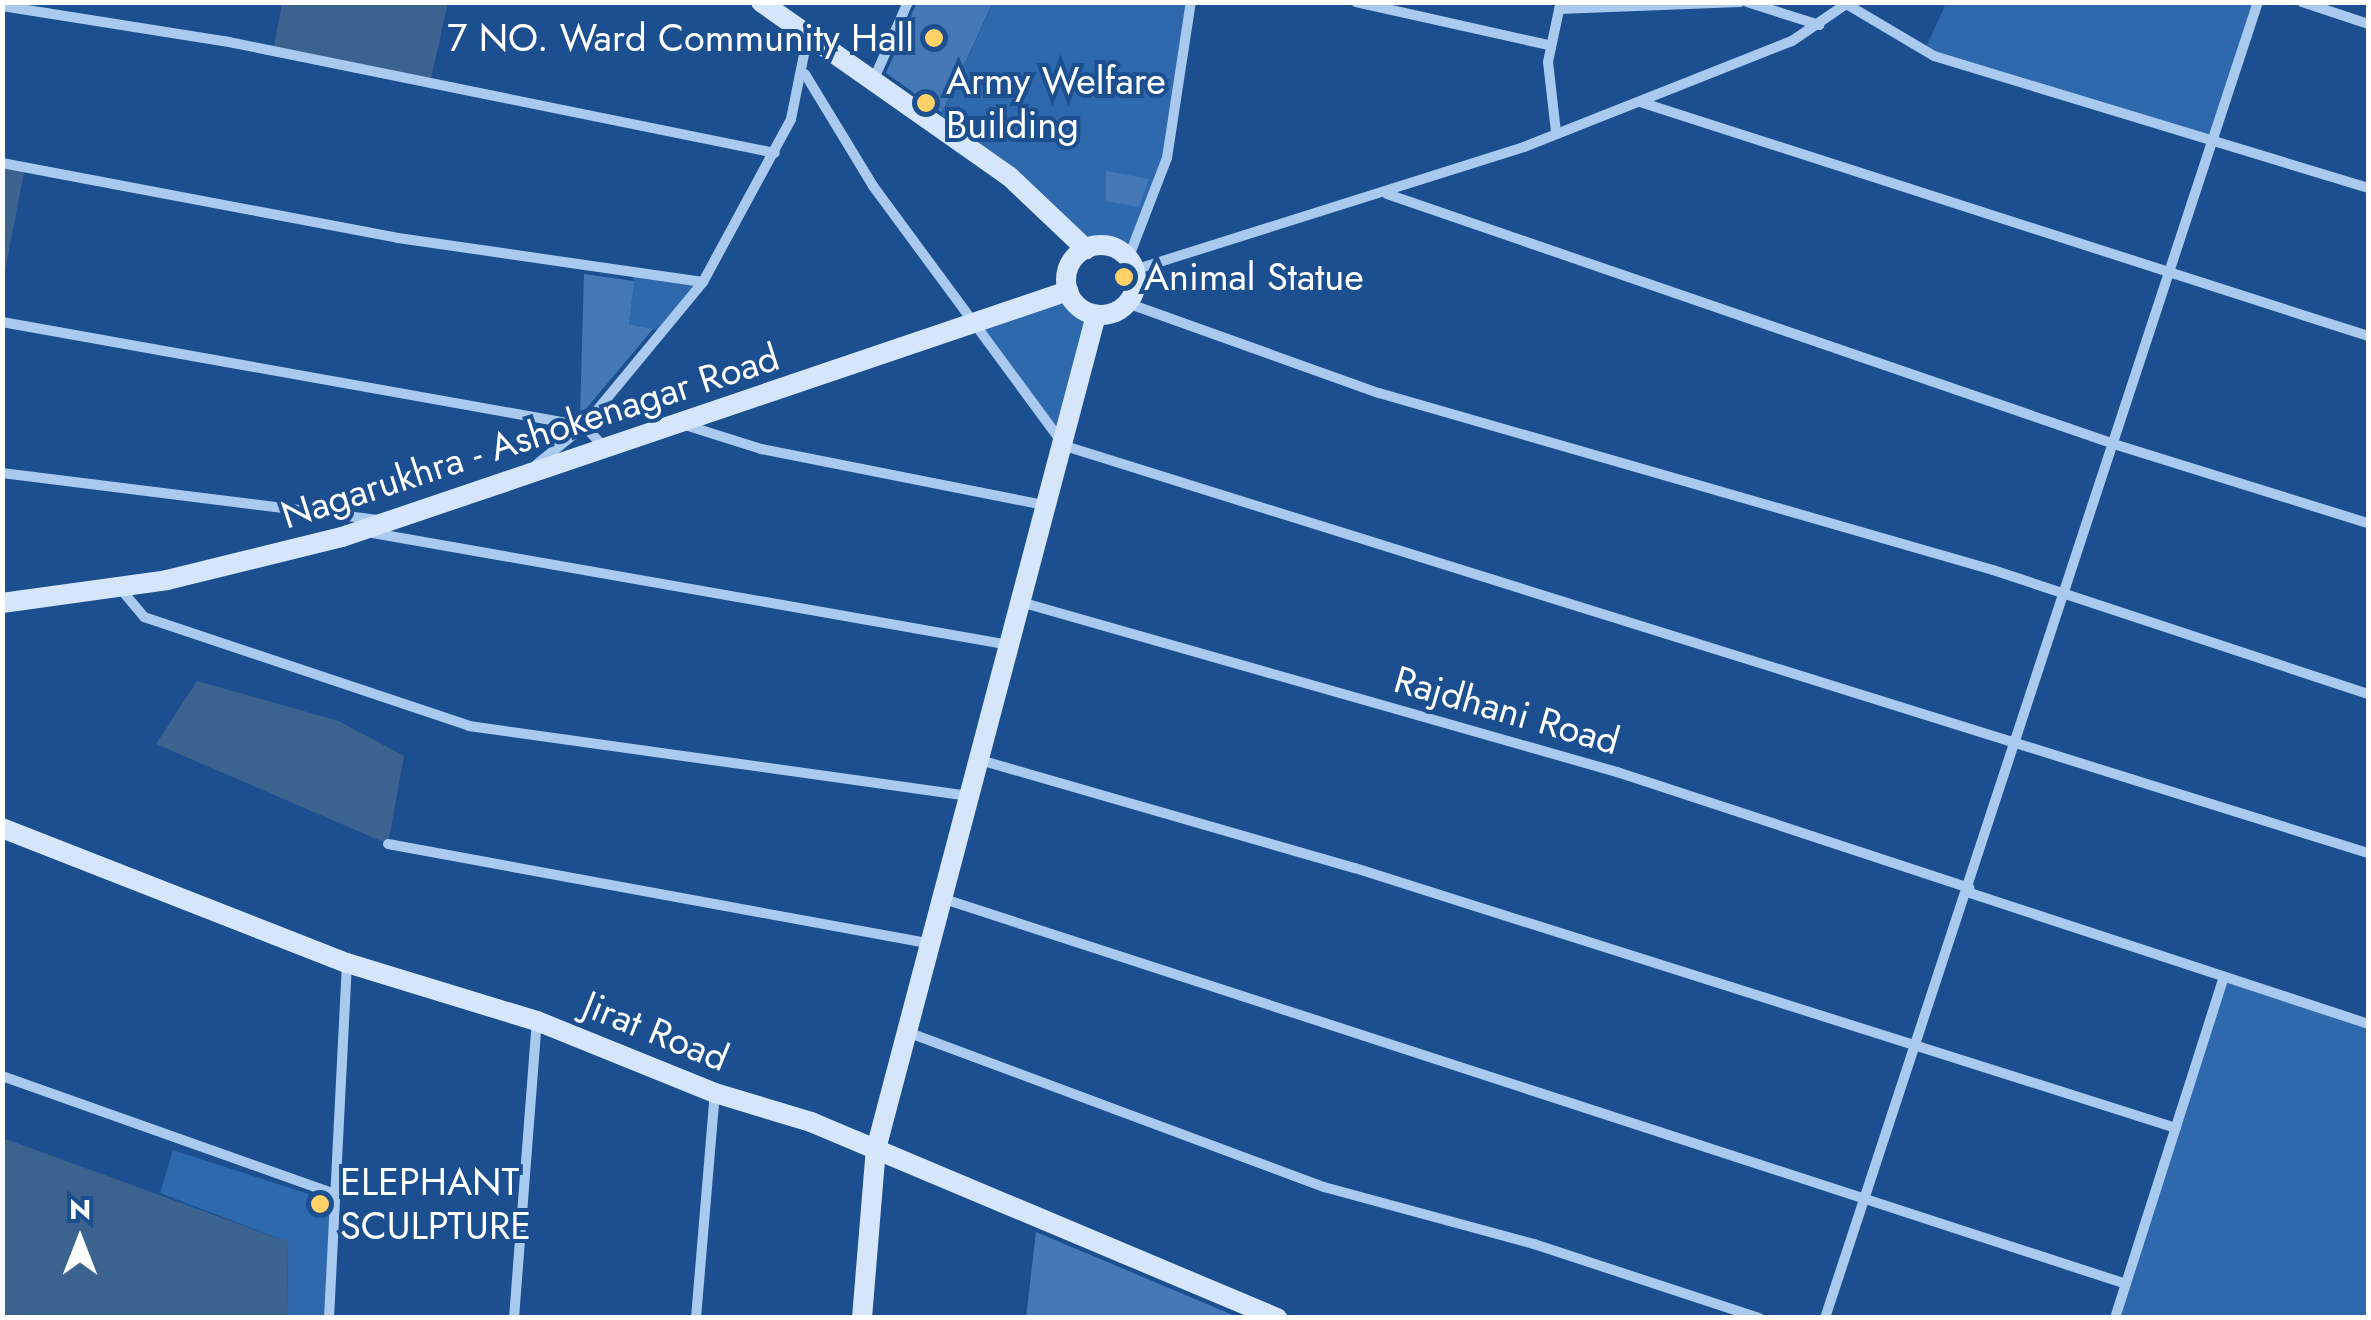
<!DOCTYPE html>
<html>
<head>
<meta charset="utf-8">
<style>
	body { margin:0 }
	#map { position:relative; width:2371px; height:1320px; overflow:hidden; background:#1b4f8f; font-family:Jost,sans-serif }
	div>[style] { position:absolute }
	.green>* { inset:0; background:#2e69ad }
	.water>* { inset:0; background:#3c6290 }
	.building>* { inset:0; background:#4478b7 }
	.minor>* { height:10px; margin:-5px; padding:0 5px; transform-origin:5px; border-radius:5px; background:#a9c9ee }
	.secondary>* { height:20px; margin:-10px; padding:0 10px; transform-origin:10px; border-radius:10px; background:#d6e6fa }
	.secondary>.ring { margin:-10px; padding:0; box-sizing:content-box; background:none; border:20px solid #d6e6fa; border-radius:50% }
	.dots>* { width:28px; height:28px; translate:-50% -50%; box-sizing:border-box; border:5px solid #1b4f8f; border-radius:50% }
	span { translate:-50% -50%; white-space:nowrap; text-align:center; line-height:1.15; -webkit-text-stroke:8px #1b4f8f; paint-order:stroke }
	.poi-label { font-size:38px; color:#fff }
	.right { translate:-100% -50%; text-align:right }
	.left { translate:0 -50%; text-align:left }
	.street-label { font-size:38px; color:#fff }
	.frame { position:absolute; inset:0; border:5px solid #fff; pointer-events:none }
	.north { position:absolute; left:30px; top:1190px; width:100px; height:100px; -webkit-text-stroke:8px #1b4f8f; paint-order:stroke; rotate:0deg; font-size:28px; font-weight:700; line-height:40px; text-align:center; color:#fff }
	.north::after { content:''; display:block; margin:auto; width:35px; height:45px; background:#fff; clip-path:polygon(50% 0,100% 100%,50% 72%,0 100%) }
</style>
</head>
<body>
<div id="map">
	<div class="green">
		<div style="clip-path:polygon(993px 3px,1191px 3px,1177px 117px,1128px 259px,1109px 247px,1086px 249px,937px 125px)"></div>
		<div style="clip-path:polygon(1946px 3px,2258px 3px,2211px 142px,1924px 52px)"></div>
		<div style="clip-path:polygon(634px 273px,703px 282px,662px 331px,629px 324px)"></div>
		<div style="clip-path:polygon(1068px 291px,1096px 315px,1065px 446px,976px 323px)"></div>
		<div style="clip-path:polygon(2223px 979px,2368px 1024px,2368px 1317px,2115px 1318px)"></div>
		<div style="clip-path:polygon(173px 1150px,333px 1202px,327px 1317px,287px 1317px,288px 1242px,160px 1193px)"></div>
	</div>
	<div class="water">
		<div style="clip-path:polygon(320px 2px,448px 3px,430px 83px,273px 51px,282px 4px)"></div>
		<div style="clip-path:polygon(3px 163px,25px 167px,3px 282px)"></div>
		<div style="clip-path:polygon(197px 681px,339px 721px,404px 756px,388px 844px,156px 744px)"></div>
		<div style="clip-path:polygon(3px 1138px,288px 1242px,287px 1317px,3px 1317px)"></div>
	</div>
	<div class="building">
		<div style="clip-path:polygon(917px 2px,993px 2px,942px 113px,886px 73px)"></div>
		<div style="clip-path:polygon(1106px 171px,1149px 179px,1139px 207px,1106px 201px)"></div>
		<div style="clip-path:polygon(584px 274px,634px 281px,629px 324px,653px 329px,580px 416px)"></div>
		<div style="clip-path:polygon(1036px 1232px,1240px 1318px,1026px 1318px)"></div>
	</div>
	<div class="minor">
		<div style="left:1356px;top:2px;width:198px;rotate:12.6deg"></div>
		<div style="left:1747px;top:2px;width:76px;rotate:17.7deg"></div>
		<div style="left:2302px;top:2px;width:70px;rotate:18.4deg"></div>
		<div style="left:1848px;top:5px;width:100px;rotate:30.7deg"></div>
		<div style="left:1934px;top:56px;width:454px;rotate:16.9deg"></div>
		<div style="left:2px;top:6px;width:225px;rotate:9deg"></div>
		<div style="left:224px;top:41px;width:562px;rotate:11.49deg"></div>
		<div style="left:1559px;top:9px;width:181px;rotate:-2.2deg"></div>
		<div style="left:805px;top:74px;width:131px;rotate:58.7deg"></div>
		<div style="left:873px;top:186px;width:323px;rotate:53.6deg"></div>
		<div style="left:1065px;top:446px;width:1365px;rotate:17.35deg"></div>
		<div style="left:873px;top:81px;width:86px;rotate:-66.1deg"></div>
		<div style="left:1640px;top:102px;width:765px;rotate:17.82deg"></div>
		<div style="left:1556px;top:132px;width:70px;rotate:-96.5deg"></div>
		<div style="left:1548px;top:62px;width:58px;rotate:-78.1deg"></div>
		<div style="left:2px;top:163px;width:403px;rotate:10.7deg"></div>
		<div style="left:398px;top:238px;width:308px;rotate:8.2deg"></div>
		<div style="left:703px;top:282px;width:185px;rotate:-61.6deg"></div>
		<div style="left:791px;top:119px;width:81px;rotate:-78.6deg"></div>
		<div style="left:1387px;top:194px;width:772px;rotate:18.97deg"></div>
		<div style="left:2117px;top:445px;width:263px;rotate:17.3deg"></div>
		<div style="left:1128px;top:259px;width:108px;rotate:-68.9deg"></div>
		<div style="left:1167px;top:158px;width:158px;rotate:-81.3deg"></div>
		<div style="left:1134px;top:270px;width:409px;rotate:-17.5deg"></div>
		<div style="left:1524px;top:147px;width:288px;rotate:-21.6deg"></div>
		<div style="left:1792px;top:41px;width:69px;rotate:-34.4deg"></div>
		<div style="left:1127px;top:303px;width:268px;rotate:19.7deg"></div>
		<div style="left:1379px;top:393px;width:639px;rotate:16.08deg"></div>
		<div style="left:1993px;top:570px;width:395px;rotate:18.3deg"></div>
		<div style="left:2px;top:322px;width:591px;rotate:10.13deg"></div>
		<div style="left:584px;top:426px;width:28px;rotate:46deg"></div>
		<div style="left:685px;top:425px;width:80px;rotate:17.5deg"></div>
		<div style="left:761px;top:449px;width:293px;rotate:11.2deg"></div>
		<div style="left:536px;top:465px;width:62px;rotate:-39.1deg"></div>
		<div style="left:584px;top:426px;width:187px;rotate:-50.4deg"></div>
		<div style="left:2px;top:473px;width:381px;rotate:7.1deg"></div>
		<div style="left:367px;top:532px;width:653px;rotate:9.97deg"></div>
		<div style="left:119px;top:587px;width:39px;rotate:50deg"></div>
		<div style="left:144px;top:617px;width:343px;rotate:18.5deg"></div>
		<div style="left:469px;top:726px;width:505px;rotate:7.97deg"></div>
		<div style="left:1024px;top:603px;width:617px;rotate:15.91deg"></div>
		<div style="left:1617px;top:772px;width:371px;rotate:18.2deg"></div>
		<div style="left:980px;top:760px;width:390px;rotate:16.1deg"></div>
		<div style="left:1355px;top:868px;width:861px;rotate:17.57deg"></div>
		<div style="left:388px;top:844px;width:548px;rotate:10.41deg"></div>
		<div style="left:1967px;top:892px;width:422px;rotate:18.2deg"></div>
		<div style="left:941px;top:898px;width:1246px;rotate:18.04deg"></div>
		<div style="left:907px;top:1032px;width:445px;rotate:20.4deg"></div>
		<div style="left:1324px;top:1187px;width:218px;rotate:15.2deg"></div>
		<div style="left:1534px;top:1244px;width:237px;rotate:18.2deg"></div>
		<div style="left:2px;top:1076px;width:354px;rotate:19.5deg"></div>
		<div style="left:329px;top:1318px;width:354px;rotate:-87.1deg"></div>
		<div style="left:514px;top:1318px;width:298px;rotate:-85.6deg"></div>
		<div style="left:696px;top:1318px;width:226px;rotate:-85.2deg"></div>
		<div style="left:1825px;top:1318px;width:1385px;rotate:-71.79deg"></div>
		<div style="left:2115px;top:1318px;width:356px;rotate:-72.3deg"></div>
	</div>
	<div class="secondary">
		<div style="left:761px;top:2px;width:304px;rotate:35.1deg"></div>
		<div style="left:1010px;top:177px;width:105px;rotate:43.5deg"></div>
		<div class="ring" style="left:1066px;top:245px;width:50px;height:50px"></div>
		<div style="left:2px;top:603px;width:167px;rotate:-7.9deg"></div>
		<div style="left:167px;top:580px;width:180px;rotate:-13.8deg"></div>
		<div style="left:342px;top:537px;width:767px;rotate:-18.72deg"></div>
		<div style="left:2px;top:828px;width:370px;rotate:21.4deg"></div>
		<div style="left:347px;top:963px;width:199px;rotate:17deg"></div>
		<div style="left:537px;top:1021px;width:192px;rotate:22deg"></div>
		<div style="left:715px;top:1093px;width:100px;rotate:16.8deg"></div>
		<div style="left:811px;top:1122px;width:506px;rotate:22.81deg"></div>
		<div style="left:862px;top:1318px;width:170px;rotate:-85.3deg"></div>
		<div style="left:876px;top:1149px;width:863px;rotate:-75.22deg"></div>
	</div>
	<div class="dots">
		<div style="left:934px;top:38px;background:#ffd166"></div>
		<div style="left:926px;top:103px;background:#ffd166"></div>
		<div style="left:1124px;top:277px;background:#ffd166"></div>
		<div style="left:320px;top:1204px;background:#ffd166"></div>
	</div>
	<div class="poi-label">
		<span class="right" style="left:914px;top:38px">7 NO. Ward Community Hall</span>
		<span class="left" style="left:946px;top:103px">Army Welfare<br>Building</span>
		<span class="left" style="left:1144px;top:277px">Animal Statue</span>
		<span class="left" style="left:340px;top:1204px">ELEPHANT<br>SCULPTURE</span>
	</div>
	<div class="street-label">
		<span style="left:530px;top:436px;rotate:-18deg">Nagarukhra - Ashokenagar Road</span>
		<span style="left:1507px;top:710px;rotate:16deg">Rajdhani Road</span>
		<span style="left:656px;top:1031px;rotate:22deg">Jirat Road</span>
	</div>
	<div class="frame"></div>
	<div class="north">N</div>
</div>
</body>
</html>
